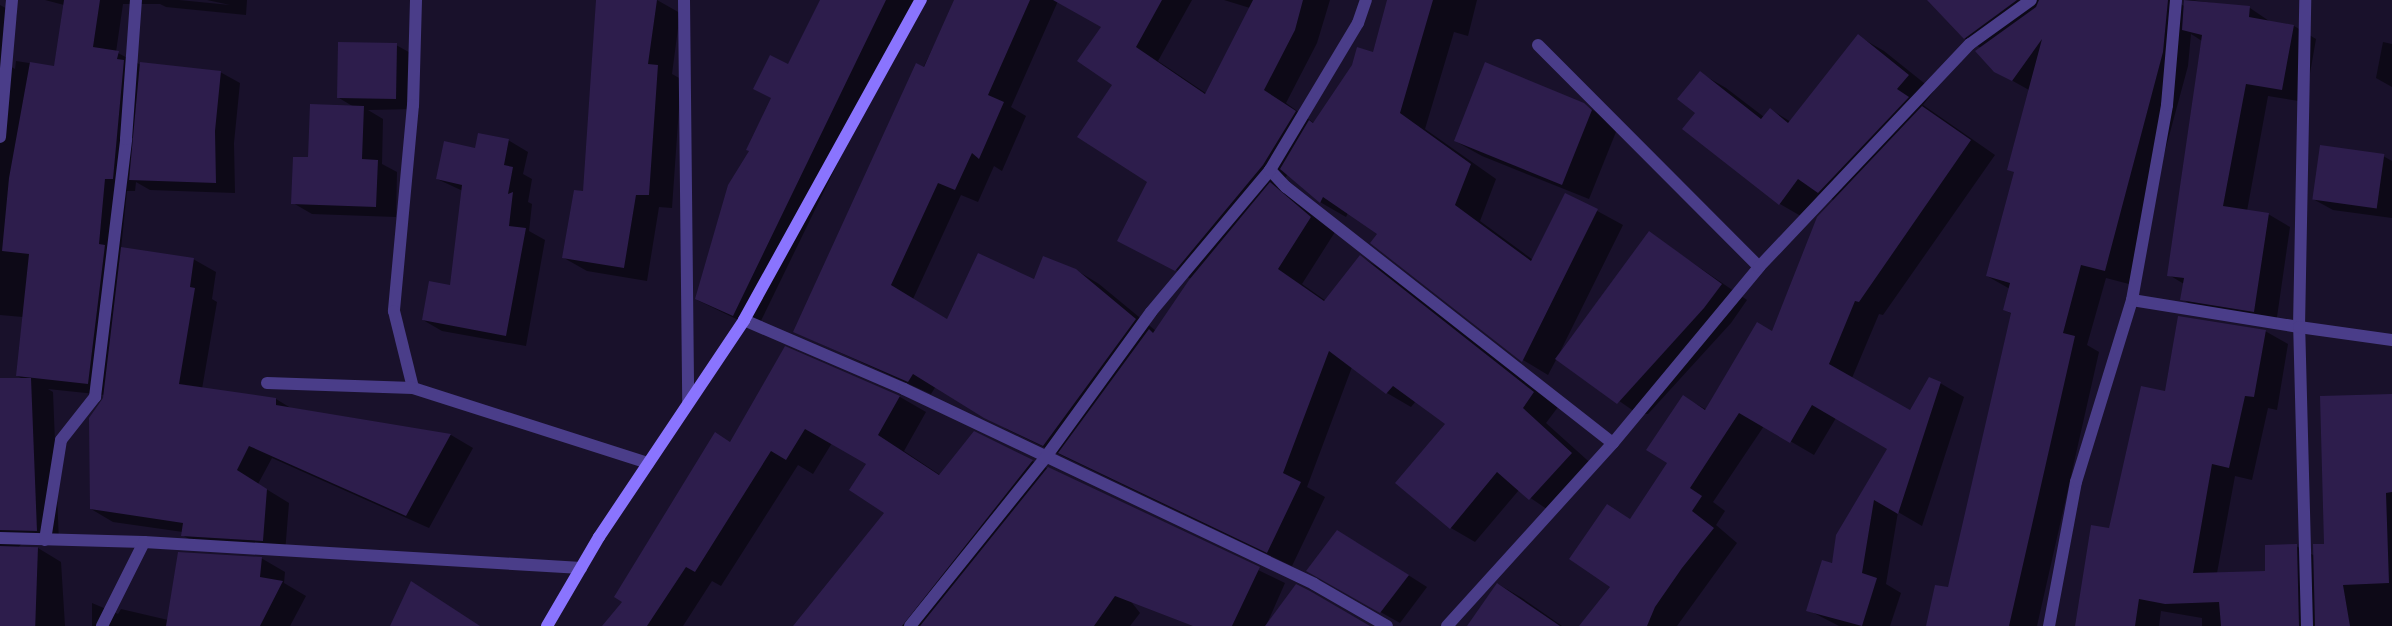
<!DOCTYPE html>
<html>
<head>
<meta charset="utf-8">
<style>
	body { margin:0 }
	#map { position:relative; width:2392px; height:626px; overflow:hidden; background:#19112b; font-family:Quicksand,sans-serif }
	div>[style] { position:absolute }
	.shadow>* { inset:0; background:#0007 }
	.building>* { inset:0; background:#2d1d4c; transform-origin:0 0 }
	.street>* { height:12px; margin:-6px; padding:0 6px; transform-origin:6px; border-radius:6px; background:#4a3d89 }
	.secondary>* { height:12px; margin:-6px; padding:0 6px; transform-origin:6px; border-radius:6px; background:#8a74fe }
	span { translate:-50% -50%; white-space:nowrap; text-align:center; line-height:1.15; -webkit-text-stroke:4px #19112b; paint-order:stroke }
</style>
</head>
<body>
<div id="map">
	<div class="shadow">
		<div style="clip-path:polygon(45px 0,179px 0,230px 5px,207px 0,247px 0,246px 15px,166px 7px,160px 4px,123px 4px,116px 52px,141px 65px,220px 72px,240px 83px,234px 143px,235px 193px,150px 190px,136px 182px,135px 191px,127px 191px,121px 249px,193px 259px,216px 272px,212px 299px,217px 302px,202px 389px,276px 399px,294px 410px,451px 435px,473px 448px,429px 528px,272px 458px,258px 484px,289px 503px,285px 553px,205px 548px,182px 535px,183px 532px,113px 522px,91px 509px,105px 395px,48px 389px,53px 392px,59px 543px,23px 542px,18px 548px,38px 548px,61px 562px,65px 626px,0 626px,0 379px,23px 379px,17px 376px,23px 317px,0 315px,0 5px,17px 14px,8px 65px,15px 69px,16px 61px,55px 67px,64px 5px)"></div>
		<div style="clip-path:polygon(597px 0,657px 0,680px 13px,672px 74px,681px 79px,672px 208px,659px 207px,647px 281px,587px 271px,564px 258px,584px 193px)"></div>
		<div style="clip-path:polygon(822px 0,917px 0,757px 329px,697px 300px,750px 151px)"></div>
		<div style="clip-path:polygon(evenodd,956px 0,1192px 0,1158px 61px,1207px 94px,1250px 8px,1224px 0,1330px 0,1317px 43px,1286px 103px,1314px 123px,1374px 53px,1388px 0,1477px 0,1468px 36px,1454px 32px,1425px 129px,1496px 179px,1480px 221px,1533px 260px,1566px 194px,1623px 225px,1560px 352px,1649px 233px,1747px 300px,1731px 323px,1648px 414px,1638px 414px,1557px 358px,1548px 375px,1523px 360px,1372px 242px,1379px 234px,1348px 213px,1346px 217px,1320px 202px,1288px 174px,1278px 188px,1295px 198px,1335px 232px,1302px 284px,1326px 301px,1361px 257px,1385px 271px,1558px 407px,1546px 423px,1596px 468px,1554px 514px,1519px 490px,1475px 542px,1451px 528px,1446px 424px,1416px 401px,1411px 407px,1387px 393px,1352px 367px,1307px 487px,1325px 497px,1292px 566px,1008px 430px,936px 386px,931px 394px,795px 332px,956px 0,1058px 1px,1103px 27px,1113px 85px,1149px 182px,1170px 266px,1191px 279px,1156px 331px,1099px 284px,1076px 270px,1035px 281px,948px 320px,913px 299px,961px 195px,978px 202px,994px 166px,1002px 171px,1026px 116px,1011px 107px,1058px 1px)"></div>
		<div style="clip-path:polygon(1929px 0,2174px 0,2184px 6px,2185px 0,2191px 0,2250px 8px,2272px 23px,2294px 26px,2316px 39px,2305px 102px,2268px 96px,2247px 211px,2268px 214px,2290px 227px,2276px 324px,2204px 312px,2182px 299px,2184px 284px,2169px 275px,2202px 41px,2191px 34px,2188px 66px,2129px 284px,2106px 278px,2087px 345px,2099px 352px,2037px 626px,1927px 626px,1949px 589px,2012px 314px,2004px 310px,2010px 289px,1987px 276px,2015px 172px,2029px 90px,1995px 71px,1981px 48px,1964px 38px)"></div>
		<div style="clip-path:polygon(1858px 36px,1884px 51px,1934px 91px,1923px 105px,1995px 155px,1883px 315px,1879px 314px,1852px 378px,1910px 412px,1940px 383px,1964px 397px,1922px 526px,1898px 512px,1886px 584px,1901px 593px,1890px 626px,1839px 626px,1808px 610px,1889px 448px,1836px 418px,1814px 455px,1764px 426px,1713px 502px,1725px 511px,1716px 525px,1737px 543px,1677px 626px,1581px 626px,1612px 586px,1631px 520px,1669px 463px,1683px 397px,1707px 410px,1773px 333px,1835px 201px,1824px 195px,1806px 219px,1780px 204px,1684px 129px,1696px 113px,1700px 73px,1726px 88px,1764px 117px,1770px 109px,1791px 122px)"></div>
		<div style="clip-path:polygon(2383px 42px,2392px 44px,2392px 87px,2376px 78px)"></div>
		<div style="clip-path:polygon(396px 45px,416px 56px,415px 109px,368px 110px,383px 119px,382px 164px,397px 172px,396px 217px,312px 214px,293px 203px,310px 159px,354px 107px,339px 98px)"></div>
		<div style="clip-path:polygon(1584px 104px,1618px 127px,1589px 199px,1482px 156px,1455px 141px)"></div>
		<div style="clip-path:polygon(508px 140px,528px 152px,523px 174px,532px 179px,528px 202px,532px 204px,529px 231px,545px 240px,526px 346px,442px 331px,423px 320px,451px 286px,463px 191px,437px 179px,476px 150px)"></div>
		<div style="clip-path:polygon(2383px 156px,2392px 161px,2392px 218px,2333px 210px,2313px 199px)"></div>
		<div style="clip-path:polygon(2265px 331px,2288px 344px,2277px 410px,2268px 408px,2252px 480px,2235px 476px,2217px 573px,2267px 572px,2296px 546px,2315px 556px,2325px 545px,2392px 395px,2392px 626px,2202px 626px,2202px 618px,2161px 611px,2159px 626px,2077px 626px,2110px 529px,2166px 393px)"></div>
		<div style="clip-path:polygon(785px 348px,900px 397px,926px 412px,904px 451px,940px 475px,974px 433px,1285px 583px,1266px 626px,1204px 626px,1085px 543px,1140px 613px,1130px 626px,795px 626px,886px 513px,868px 463px,832px 443px,813px 474px,798px 465px,721px 586px,712px 581px,683px 626px,604px 626px,624px 602px,731px 443px)"></div>
		<div style="clip-path:polygon(1356px 542px,1427px 587px,1400px 623px,1308px 571px)"></div>
		<div style="clip-path:polygon(261px 558px,285px 572px,284px 583px,306px 596px,290px 626px,92px 626px,92px 603px,118px 614px,121px 609px,168px 620px)"></div>
		<div style="clip-path:polygon(1498px 584px,1522px 598px,1562px 626px,1468px 626px)"></div>
	</div>
	<div class="building">
		<div style="clip-path:polygon(64px 0,100px 0,93px 47px,119px 51px,117px 59px,124px 60px,113px 179px,105px 179px,99px 244px,105px 245px,88px 384px,16px 376px,29px 254px,2px 251px,9px 178px,30px 62px,54px 66px)"></div>
		<div style="clip-path:polygon(596px 0,657px 0,648px 64px,658px 65px,649px 195px,636px 195px,624px 268px,562px 258px,574px 190px,583px 191px)"></div>
		<div style="clip-path:polygon(820px 0,886px 0,733px 316px,695px 299px,728px 185px,749px 151px,746px 150px,771px 98px,753px 89px,770px 55px,788px 64px)"></div>
		<div style="clip-path:polygon(954px 0,1030px 0,988px 95px,1004px 102px,979px 159px,972px 153px,955px 190px,938px 183px,891px 285px,947px 319px,978px 253px,1034px 279px,1043px 256px,1076px 269px,1136px 319px,1043px 446px,984px 418px,913px 374px,908px 382px,793px 332px,916px 63px,924px 67px)"></div>
		<div style="clip-path:polygon(1053px 0,1162px 0,1136px 47px,1205px 94px,1253px 0,1303px 0,1295px 30px,1264px 90px,1296px 111px,1263px 165px,1175px 271px,1117px 241px,1147px 182px,1077px 137px,1112px 85px,1077px 61px,1101px 27px)"></div>
		<div style="clip-path:polygon(1387px 0,1433px 0,1400px 113px,1471px 164px,1455px 205px,1531px 261px,1565px 193px,1598px 209px,1522px 362px,1370px 243px,1377px 234px,1323px 197px,1320px 203px,1280px 169px,1309px 120px,1313px 123px,1352px 65px,1357px 47px,1373px 52px)"></div>
		<div style="clip-path:polygon(1927px 0,2017px 0,1964px 39px)"></div>
		<div style="clip-path:polygon(2039px 0,2168px 0,2163px 52px,2105px 271px,2081px 265px,2063px 333px,2075px 336px,2009px 626px,1926px 626px,1935px 585px,1948px 587px,2011px 313px,2003px 310px,2010px 283px,1986px 276px,2014px 172px,2007px 170px,2042px 39px,2012px 81px,1994px 72px,1975px 51px,2036px 7px)"></div>
		<div style="clip-path:polygon(2184px 0,2250px 6px,2249px 17px,2294px 25px,2282px 90px,2246px 84px,2223px 206px,2269px 213px,2254px 312px,2180px 300px,2184px 278px,2167px 276px,2202px 35px,2182px 30px)"></div>
		<div style="clip-path:polygon(1858px 34px,1909px 75px,1897px 89px,1909px 97px,1818px 193px,1798px 179px,1779px 205px,1682px 129px,1695px 113px,1677px 99px,1700px 71px,1761px 119px,1770px 108px,1788px 123px)"></div>
		<div style="left:397px;top:43px;width:56px;height:59px;rotate:91deg"></div>
		<div style="clip-path:polygon(140px 62px,221px 71px,215px 131px,216px 183px,129px 180px)"></div>
		<div style="clip-path:polygon(1485px 62px,1584px 103px,1592px 110px,1562px 185px,1454px 141px)"></div>
		<div style="clip-path:polygon(310px 104px,364px 106px,362px 159px,378px 160px,376px 207px,291px 204px,293px 157px,308px 157px)"></div>
		<div style="clip-path:polygon(1922px 106px,1971px 140px,1859px 302px,1855px 301px,1829px 364px,1910px 410px,1929px 377px,1941px 382px,1898px 514px,1874px 500px,1862px 573px,1877px 578px,1862px 626px,1806px 611px,1822px 560px,1832px 563px,1836px 535px,1887px 449px,1812px 405px,1790px 443px,1739px 413px,1690px 488px,1702px 496px,1692px 511px,1714px 528px,1682px 568px,1655px 607px,1647px 626px,1579px 626px,1610px 587px,1569px 559px,1607px 504px,1630px 519px,1667px 463px,1646px 450px,1683px 395px,1705px 410px,1757px 322px,1772px 331px,1817px 217px)"></div>
		<div style="clip-path:polygon(478px 133px,509px 139px,504px 165px,513px 167px,508px 194px,513px 192px,509px 226px,526px 228px,506px 336px,422px 320px,429px 281px,450px 285px,462px 185px,436px 179px,444px 141px,475px 148px)"></div>
		<div style="left:2320px;top:145px;width:65px;height:55px;rotate:8deg"></div>
		<div style="clip-path:polygon(1270px 182px,1311px 217px,1278px 269px,1324px 301px,1360px 255px,1534px 392px,1523px 408px,1572px 453px,1529px 500px,1497px 472px,1450px 529px,1395px 483px,1445px 424px,1393px 386px,1386px 394px,1329px 351px,1283px 473px,1301px 482px,1267px 553px,1058px 453px,1149px 329px,1153px 333px,1189px 280px)"></div>
		<div style="clip-path:polygon(1649px 231px,1722px 284px,1704px 308px,1617px 404px,1555px 359px)"></div>
		<div style="clip-path:polygon(121px 247px,194px 258px,190px 287px,195px 288px,179px 384px,276px 398px,276px 405px,451px 434px,406px 516px,249px 446px,237px 470px,267px 489px,263px 541px,181px 536px,183px 523px,90px 509px,89px 418px,103px 398px)"></div>
		<div style="clip-path:polygon(2178px 316px,2266px 330px,2254px 397px,2245px 396px,2229px 468px,2212px 464px,2193px 573px,2265px 571px,2265px 545px,2297px 544px,2299px 626px,2221px 626px,2219px 602px,2165px 604px,2139px 599px,2135px 626px,2075px 626px,2091px 525px,2109px 528px,2141px 386px,2165px 391px)"></div>
		<div style="clip-path:polygon(785px 346px,900px 396px,878px 435px,939px 475px,974px 431px,1033px 460px,902px 626px,793px 626px,884px 513px,849px 490px,866px 464px,805px 429px,786px 460px,771px 451px,695px 572px,686px 567px,647px 626px,602px 626px,622px 602px,614px 597px,715px 432px,730px 442px)"></div>
		<div style="clip-path:polygon(0 378px,31px 378px,37px 531px,0 530px)"></div>
		<div style="clip-path:polygon(2392px 394px,2392px 492px,2386px 493px,2389px 583px,2343px 585px,2350px 626px,2315px 626px,2313px 544px,2324px 544px,2320px 396px)"></div>
		<div style="clip-path:polygon(1048px 467px,1260px 567px,1232px 626px,1193px 626px,1115px 596px,1094px 626px,920px 626px)"></div>
		<div style="clip-path:polygon(1337px 530px,1409px 575px,1380px 613px,1306px 571px)"></div>
		<div style="left:0;top:546px;width:38px;height:80px;rotate:2deg"></div>
		<div style="clip-path:polygon(178px 552px,262px 557px,260px 577px,283px 581px,260px 626px,166px 626px)"></div>
		<div style="clip-path:polygon(411px 581px,480px 626px,390px 626px)"></div>
		<div style="clip-path:polygon(1497px 583px,1560px 626px,1467px 626px)"></div>
		<div style="clip-path:polygon(1296px 584px,1310px 591px,1370px 626px,1265px 626px)"></div>
	</div>
	<div class="street">
		<div style="left:416px;top:0;width:105px;rotate:91.6deg"></div>
		<div style="left:413px;top:105px;width:207px;rotate:95.3deg"></div>
		<div style="left:394px;top:311px;width:79px;rotate:76.1deg"></div>
		<div style="left:413px;top:388px;width:247px;rotate:17.7deg"></div>
		<div style="left:684px;top:0;width:403px;rotate:89.4deg"></div>
		<div style="left:1538px;top:45px;width:313px;rotate:45.1deg"></div>
		<div style="left:0;top:137px;width:138px;rotate:-85deg"></div>
		<div style="left:1270px;top:170px;width:23px;rotate:47deg"></div>
		<div style="left:1286px;top:187px;width:415px;rotate:38.1deg"></div>
		<div style="left:2132px;top:300px;width:169px;rotate:9.2deg"></div>
		<div style="left:2299px;top:327px;width:327px;rotate:-88.9deg"></div>
		<div style="left:744px;top:320px;width:174px;rotate:23.3deg"></div>
		<div style="left:904px;top:389px;width:454px;rotate:25.4deg"></div>
		<div style="left:1314px;top:584px;width:84px;rotate:29.9deg"></div>
		<div style="left:267px;top:383px;width:146px;rotate:2deg"></div>
		<div style="left:0;top:538px;width:144px;rotate:1.6deg"></div>
		<div style="left:144px;top:542px;width:438px;rotate:3.4deg"></div>
		<div style="left:45px;top:540px;width:101px;rotate:-80.9deg"></div>
		<div style="left:61px;top:440px;width:55px;rotate:-51.7deg"></div>
		<div style="left:95px;top:397px;width:260px;rotate:-83.1deg"></div>
		<div style="left:126px;top:139px;width:139px;rotate:-85.9deg"></div>
		<div style="left:102px;top:626px;width:94px;rotate:-63.4deg"></div>
		<div style="left:910px;top:626px;width:216px;rotate:-51.2deg"></div>
		<div style="left:1045px;top:458px;width:180px;rotate:-54deg"></div>
		<div style="left:1151px;top:312px;width:185px;rotate:-50deg"></div>
		<div style="left:1270px;top:170px;width:171px;rotate:-59.1deg"></div>
		<div style="left:1358px;top:23px;width:24px;rotate:-71deg"></div>
		<div style="left:1447px;top:626px;width:247px;rotate:-47.8deg"></div>
		<div style="left:1613px;top:443px;width:229px;rotate:-50.3deg"></div>
		<div style="left:1759px;top:267px;width:307px;rotate:-46.6deg"></div>
		<div style="left:1970px;top:44px;width:75px;rotate:-35.8deg"></div>
		<div style="left:2049px;top:626px;width:147px;rotate:-79.4deg"></div>
		<div style="left:2076px;top:482px;width:190px;rotate:-72.9deg"></div>
		<div style="left:2132px;top:300px;width:198px;rotate:-79.8deg"></div>
		<div style="left:2167px;top:105px;width:105px;rotate:-85.1deg"></div>
		<div style="left:2307px;top:626px;width:299px;rotate:-91.5deg"></div>
		<div style="left:2299px;top:327px;width:94px;rotate:8deg"></div>
	</div>
	<div class="secondary">
		<div style="left:547px;top:626px;width:103px;rotate:-59.7deg"></div>
		<div style="left:599px;top:537px;width:261px;rotate:-56.2deg"></div>
		<div style="left:744px;top:320px;width:366px;rotate:-61.1deg"></div>
	</div>
</div>
</body>
</html>
